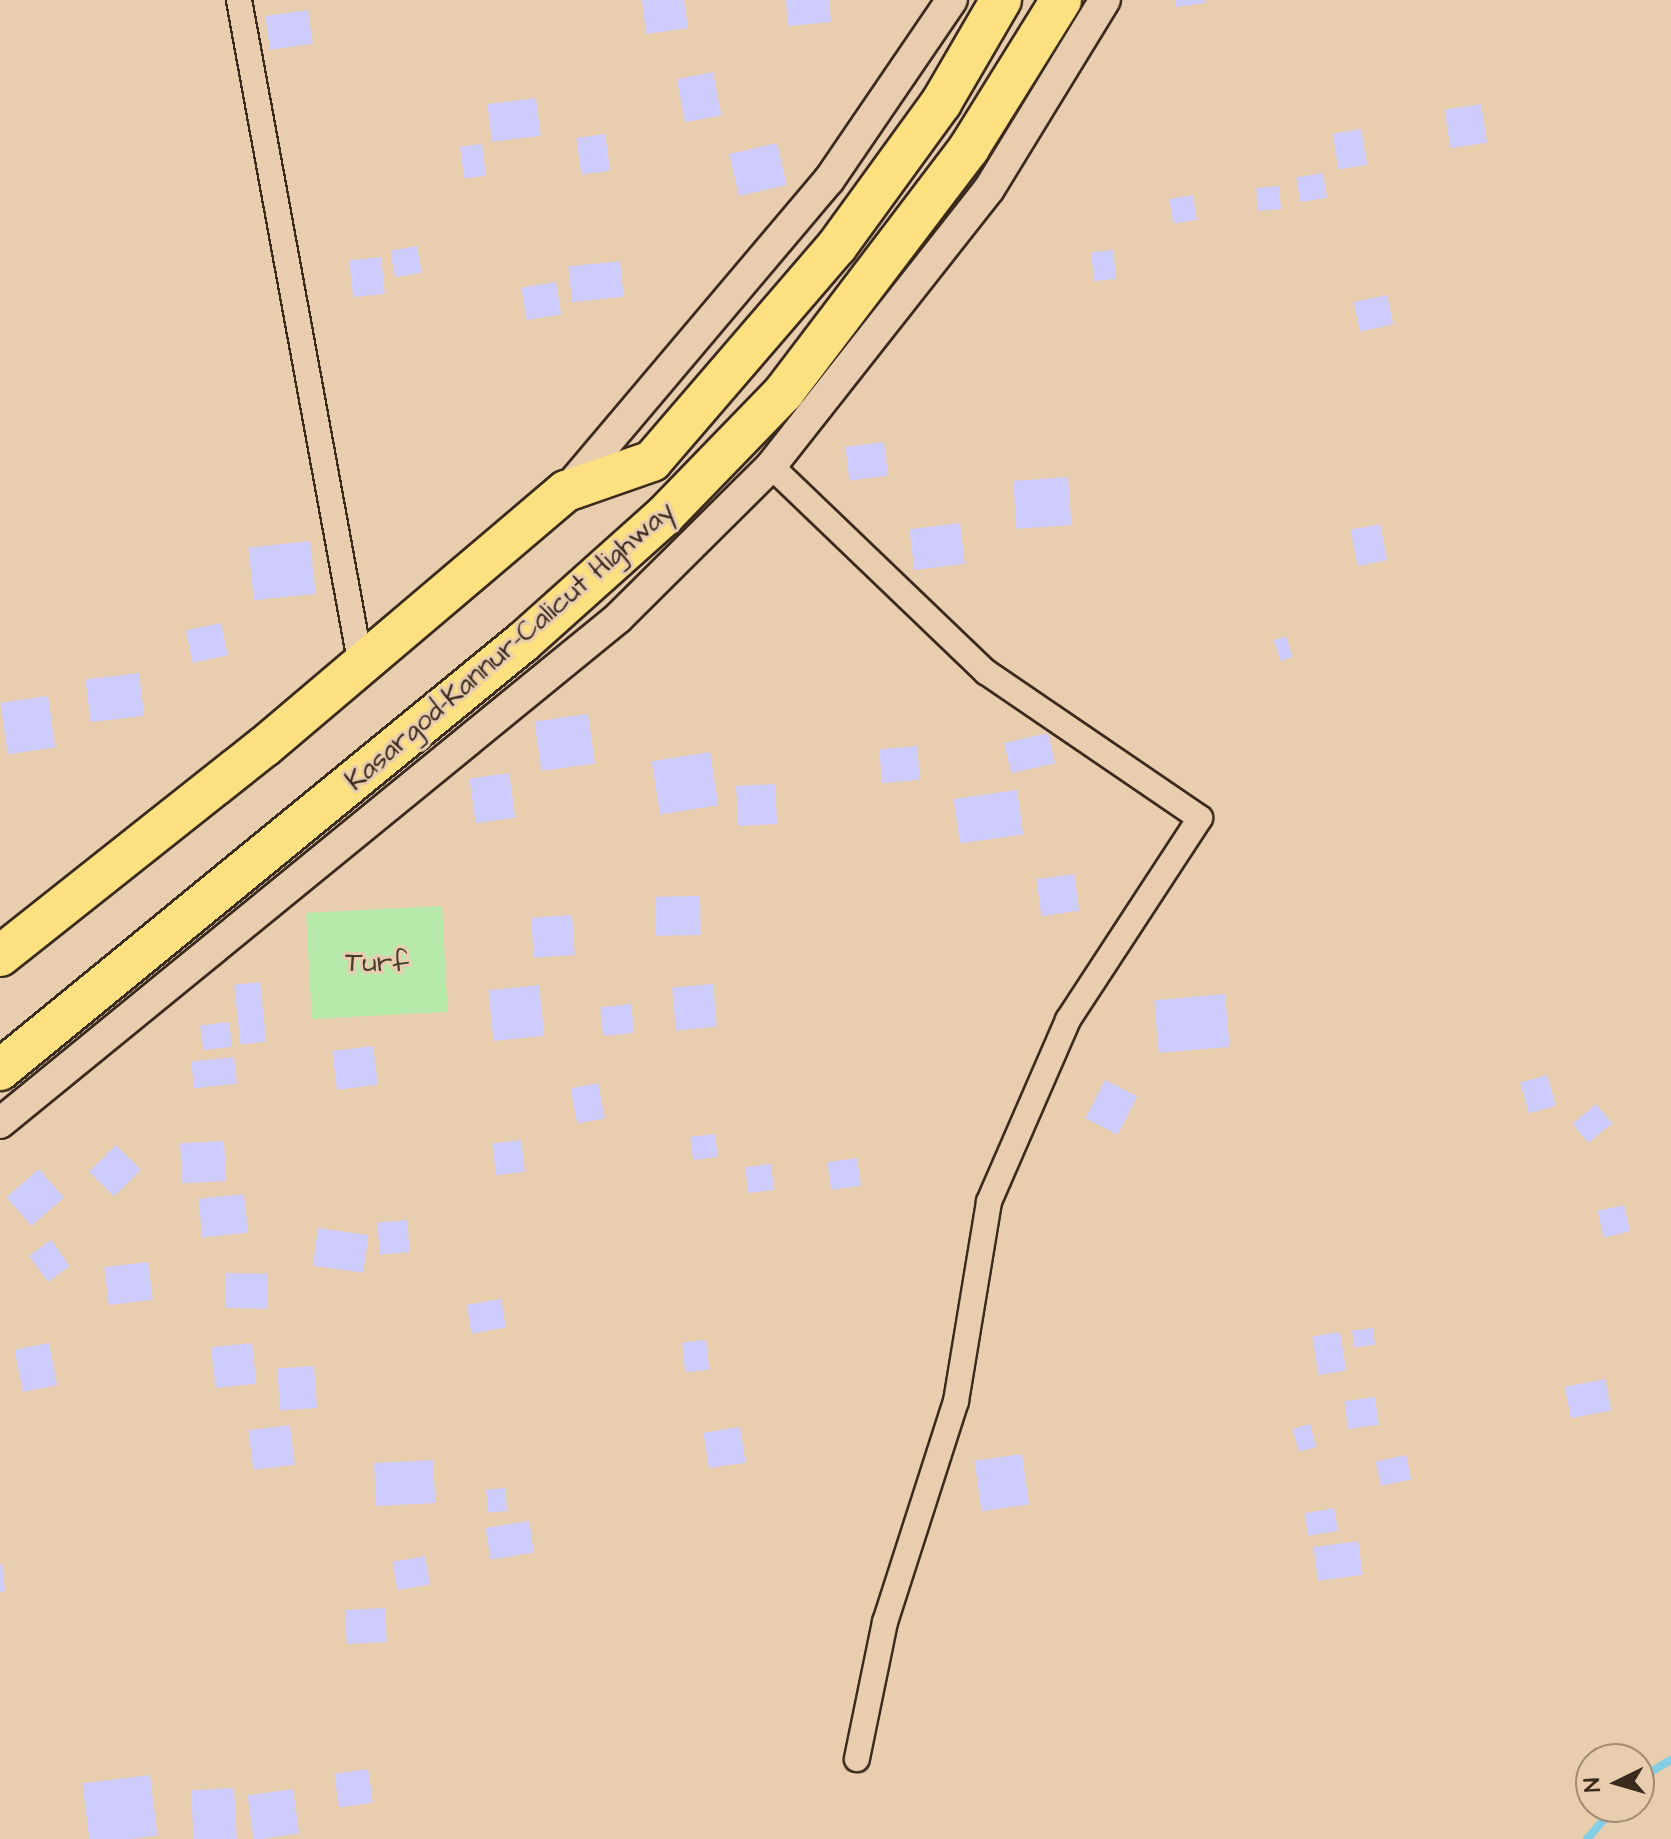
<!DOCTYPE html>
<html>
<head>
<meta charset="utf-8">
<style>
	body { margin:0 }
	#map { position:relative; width:1671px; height:1839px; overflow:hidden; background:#e8cdaf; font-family:"Architects Daughter",sans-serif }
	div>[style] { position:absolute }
	.green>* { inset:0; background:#b5eaab; transform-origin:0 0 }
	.stream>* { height:8px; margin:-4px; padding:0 4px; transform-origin:4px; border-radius:4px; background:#83cee3 }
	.building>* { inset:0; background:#cecbfd; transform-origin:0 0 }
	.roads { filter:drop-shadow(2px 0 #3b2a1e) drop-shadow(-2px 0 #3b2a1e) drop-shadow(0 2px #3b2a1e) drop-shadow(0 -2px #3b2a1e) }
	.minor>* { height:24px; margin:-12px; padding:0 12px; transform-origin:12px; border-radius:12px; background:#e8cdaf }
	.tertiary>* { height:30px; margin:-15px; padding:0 15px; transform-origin:15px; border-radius:15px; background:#e8cdaf }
	.trunk>* { height:40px; margin:-20px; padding:0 20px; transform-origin:20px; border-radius:20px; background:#fde080 }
	span { translate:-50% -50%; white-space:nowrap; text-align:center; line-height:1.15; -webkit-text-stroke:6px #e8cdaf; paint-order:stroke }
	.street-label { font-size:28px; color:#3b2a1e }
	.park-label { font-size:28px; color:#473d2c }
	.north { position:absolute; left:1575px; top:1743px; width:80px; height:80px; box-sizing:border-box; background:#e8cdaf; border:2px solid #a38c75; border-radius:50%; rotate:265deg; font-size:22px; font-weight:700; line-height:32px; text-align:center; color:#3b2a1e }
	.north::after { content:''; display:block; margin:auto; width:28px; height:36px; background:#3b2a1e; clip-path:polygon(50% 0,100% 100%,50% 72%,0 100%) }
</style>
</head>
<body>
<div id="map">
	<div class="green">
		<div style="left:442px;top:906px;width:106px;height:136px;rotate:87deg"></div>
	</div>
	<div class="stream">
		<div style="left:1639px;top:1779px;width:37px;rotate:-31deg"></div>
		<div style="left:1587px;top:1839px;width:43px;rotate:-48.8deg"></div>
	</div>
	<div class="building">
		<div style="clip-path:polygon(642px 0,684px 0,688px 28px,646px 34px)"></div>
		<div style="clip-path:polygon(786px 0,829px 0,831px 22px,788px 26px)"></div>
		<div style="clip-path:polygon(1176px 0,1206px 0,1206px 3px,1176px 7px)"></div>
		<div style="left:308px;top:10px;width:34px;height:43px;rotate:82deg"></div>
		<div style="left:713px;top:72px;width:44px;height:37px;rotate:79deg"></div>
		<div style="left:536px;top:98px;width:38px;height:49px;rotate:83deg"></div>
		<div style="left:1481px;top:104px;width:39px;height:37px;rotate:81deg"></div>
		<div style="left:1361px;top:129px;width:36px;height:29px;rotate:80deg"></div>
		<div style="left:605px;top:134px;width:37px;height:29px;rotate:82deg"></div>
		<div style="left:777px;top:143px;width:43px;height:49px;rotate:77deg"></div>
		<div style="left:482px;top:144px;width:32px;height:22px;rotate:83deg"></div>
		<div style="left:1323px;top:173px;width:25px;height:27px;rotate:81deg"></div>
		<div style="left:1279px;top:186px;width:23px;height:23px;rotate:85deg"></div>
		<div style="left:1193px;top:195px;width:25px;height:24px;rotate:81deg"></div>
		<div style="left:417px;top:246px;width:27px;height:27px;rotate:80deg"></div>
		<div style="left:1113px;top:250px;width:29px;height:22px;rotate:84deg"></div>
		<div style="left:381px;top:257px;width:37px;height:32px;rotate:84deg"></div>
		<div style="left:620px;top:261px;width:36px;height:52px;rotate:84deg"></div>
		<div style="left:556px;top:282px;width:33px;height:35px;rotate:81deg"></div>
		<div style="left:1387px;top:295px;width:30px;height:34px;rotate:78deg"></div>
		<div style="left:884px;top:442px;width:34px;height:39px;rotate:83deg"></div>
		<div style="left:1068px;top:477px;width:48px;height:55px;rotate:86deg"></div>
		<div style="left:960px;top:523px;width:41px;height:51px;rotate:83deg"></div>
		<div style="left:1380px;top:524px;width:37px;height:30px;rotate:79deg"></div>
		<div style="left:310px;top:541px;width:53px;height:62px;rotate:84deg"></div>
		<div style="left:221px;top:623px;width:33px;height:36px;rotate:78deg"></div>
		<div style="left:1286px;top:636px;width:22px;height:13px;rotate:72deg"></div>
		<div style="left:139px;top:673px;width:43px;height:54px;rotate:83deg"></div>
		<div style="left:48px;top:696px;width:52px;height:48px;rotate:82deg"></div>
		<div style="left:588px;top:714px;width:50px;height:54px;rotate:82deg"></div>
		<div style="left:1048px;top:733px;width:31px;height:45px;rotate:77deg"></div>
		<div style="left:917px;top:746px;width:34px;height:38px;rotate:85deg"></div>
		<div style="left:710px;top:752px;width:54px;height:59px;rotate:81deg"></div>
		<div style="left:509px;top:773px;width:45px;height:40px;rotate:82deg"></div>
		<div style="left:775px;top:784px;width:40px;height:39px;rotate:87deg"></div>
		<div style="left:1017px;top:790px;width:45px;height:64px;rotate:82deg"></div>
		<div style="left:1074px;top:874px;width:37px;height:38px;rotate:82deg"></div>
		<div style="left:700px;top:896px;width:39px;height:45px;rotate:89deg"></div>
		<div style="left:572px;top:915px;width:40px;height:41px;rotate:86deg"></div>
		<div style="left:260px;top:982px;width:60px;height:26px;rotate:84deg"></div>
		<div style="left:713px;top:984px;width:43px;height:41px;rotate:85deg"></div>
		<div style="left:539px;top:985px;width:51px;height:51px;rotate:84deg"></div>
		<div style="left:1225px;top:994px;width:53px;height:71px;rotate:85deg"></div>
		<div style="left:631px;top:1004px;width:29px;height:31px;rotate:84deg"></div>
		<div style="left:229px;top:1022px;width:25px;height:29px;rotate:83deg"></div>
		<div style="left:373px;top:1046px;width:39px;height:41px;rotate:83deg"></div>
		<div style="left:234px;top:1057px;width:27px;height:43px;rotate:84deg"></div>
		<div style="left:1547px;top:1075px;width:32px;height:28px;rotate:74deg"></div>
		<div style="left:1105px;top:1080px;width:36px;height:43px;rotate:27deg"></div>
		<div style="left:598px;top:1083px;width:36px;height:28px;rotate:79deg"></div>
		<div style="left:1596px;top:1104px;width:25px;height:31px;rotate:50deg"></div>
		<div style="left:715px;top:1134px;width:23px;height:25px;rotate:83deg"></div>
		<div style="left:521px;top:1140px;width:32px;height:29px;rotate:83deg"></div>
		<div style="left:224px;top:1141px;width:40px;height:44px;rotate:87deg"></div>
		<div style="left:116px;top:1145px;width:35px;height:38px;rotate:45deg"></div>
		<div style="left:857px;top:1158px;width:28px;height:30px;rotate:82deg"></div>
		<div style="left:771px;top:1164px;width:26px;height:26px;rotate:83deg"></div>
		<div style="left:39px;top:1169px;width:38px;height:43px;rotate:49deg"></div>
		<div style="left:244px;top:1194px;width:39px;height:46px;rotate:84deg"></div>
		<div style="left:1624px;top:1205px;width:27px;height:27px;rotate:77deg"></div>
		<div style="left:407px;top:1220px;width:32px;height:30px;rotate:85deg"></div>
		<div style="left:318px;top:1228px;width:51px;height:38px;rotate:8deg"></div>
		<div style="left:51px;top:1240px;width:32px;height:27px;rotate:54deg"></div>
		<div style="left:148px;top:1262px;width:38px;height:44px;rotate:83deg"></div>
		<div style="left:226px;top:1273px;width:42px;height:35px;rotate:1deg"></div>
		<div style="left:501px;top:1299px;width:29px;height:35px;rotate:80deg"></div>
		<div style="left:1373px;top:1328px;width:17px;height:21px;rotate:83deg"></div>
		<div style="left:1340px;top:1332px;width:39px;height:28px;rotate:81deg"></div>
		<div style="left:706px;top:1340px;width:30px;height:24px;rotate:84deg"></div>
		<div style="left:49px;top:1343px;width:43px;height:35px;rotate:79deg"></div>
		<div style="left:252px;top:1343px;width:41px;height:41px;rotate:84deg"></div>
		<div style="left:314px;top:1366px;width:42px;height:37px;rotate:86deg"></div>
		<div style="left:1605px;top:1379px;width:32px;height:41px;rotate:79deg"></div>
		<div style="left:1375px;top:1397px;width:28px;height:31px;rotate:82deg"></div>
		<div style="left:1310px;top:1424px;width:24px;height:18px;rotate:75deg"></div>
		<div style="left:290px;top:1425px;width:40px;height:42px;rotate:83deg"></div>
		<div style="left:740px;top:1427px;width:36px;height:37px;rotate:81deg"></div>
		<div style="left:1022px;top:1454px;width:51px;height:48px;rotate:82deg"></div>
		<div style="left:1406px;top:1455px;width:25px;height:31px;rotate:78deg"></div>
		<div style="left:433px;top:1460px;width:43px;height:59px;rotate:87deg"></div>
		<div style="left:505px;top:1488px;width:23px;height:19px;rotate:85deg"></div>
		<div style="left:1334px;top:1508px;width:23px;height:30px;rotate:80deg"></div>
		<div style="left:529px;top:1521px;width:32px;height:44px;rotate:81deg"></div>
		<div style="left:1358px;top:1541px;width:34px;height:45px;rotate:82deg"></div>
		<div style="left:425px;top:1556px;width:29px;height:33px;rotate:80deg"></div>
		<div style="clip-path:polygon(2px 1563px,5px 1591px,0 1592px,0 1564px)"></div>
		<div style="left:385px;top:1608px;width:34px;height:40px;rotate:87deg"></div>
		<div style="left:368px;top:1769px;width:34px;height:34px;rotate:82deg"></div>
		<div style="left:150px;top:1775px;width:61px;height:68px;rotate:83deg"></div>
		<div style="left:234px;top:1788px;width:51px;height:43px;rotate:87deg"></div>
		<div style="left:293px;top:1789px;width:45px;height:46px;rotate:82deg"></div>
	</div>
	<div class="roads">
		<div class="minor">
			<div style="left:239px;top:0;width:677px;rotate:79.62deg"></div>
			<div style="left:771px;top:466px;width:298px;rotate:43.8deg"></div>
			<div style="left:986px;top:672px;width:259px;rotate:34.3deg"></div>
			<div style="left:1200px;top:818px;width:241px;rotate:123.2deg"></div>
			<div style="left:1068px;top:1020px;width:198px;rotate:113.5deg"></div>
			<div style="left:989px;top:1202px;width:202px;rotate:99.4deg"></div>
			<div style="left:956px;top:1401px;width:232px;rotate:107.8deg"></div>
			<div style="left:885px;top:1622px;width:140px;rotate:101.6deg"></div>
		</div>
		<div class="tertiary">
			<div style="left:566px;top:491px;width:407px;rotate:-49.8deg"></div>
			<div style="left:829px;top:180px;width:218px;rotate:-55.7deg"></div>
			<div style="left:0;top:1123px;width:798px;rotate:-39.25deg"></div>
			<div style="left:618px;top:618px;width:216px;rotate:-44.8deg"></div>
			<div style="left:771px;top:466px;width:352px;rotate:-51.8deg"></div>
			<div style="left:989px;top:189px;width:222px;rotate:-58.5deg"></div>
		</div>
		<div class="trunk">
			<div style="left:0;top:956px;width:337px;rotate:-38.4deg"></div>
			<div style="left:264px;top:747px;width:396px;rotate:-40.3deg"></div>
			<div style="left:566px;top:491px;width:91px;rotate:-19.2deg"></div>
			<div style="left:652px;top:461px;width:284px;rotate:-49.3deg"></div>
			<div style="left:837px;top:246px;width:177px;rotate:-54deg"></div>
			<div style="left:941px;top:103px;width:119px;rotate:-59.8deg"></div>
			<div style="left:0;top:1070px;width:676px;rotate:-39.3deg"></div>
			<div style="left:523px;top:642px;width:189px;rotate:-41.8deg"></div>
			<div style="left:664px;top:516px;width:173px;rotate:-45.9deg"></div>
			<div style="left:784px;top:392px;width:306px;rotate:-52.8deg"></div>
			<div style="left:969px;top:148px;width:174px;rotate:-58.1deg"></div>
		</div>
	</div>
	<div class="street-label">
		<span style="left:510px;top:646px;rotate:-41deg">Kasargod-Kannur-Calicut Highway</span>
	</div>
	<div class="park-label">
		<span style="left:377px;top:963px">Turf</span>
	</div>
	<div class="north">N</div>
</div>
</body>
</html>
